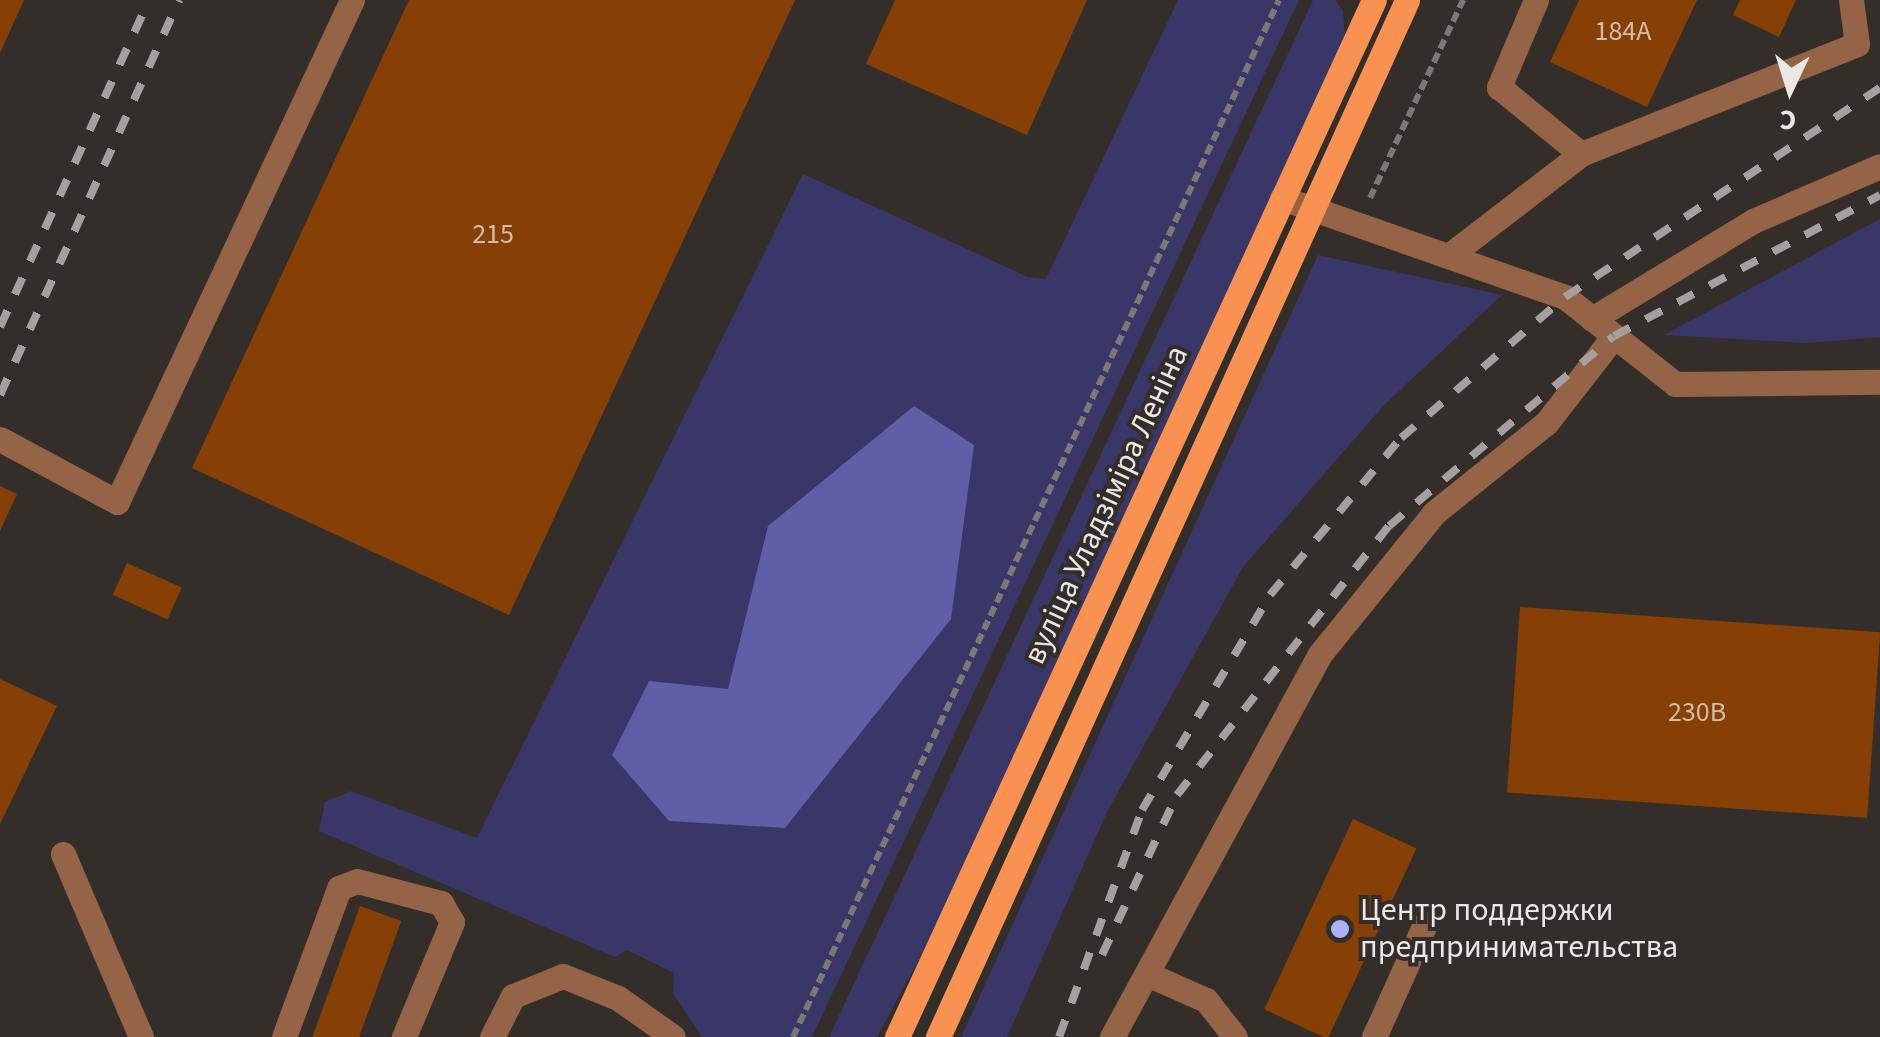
<!DOCTYPE html>
<html>
<head>
<meta charset="utf-8">
<style>
	body { margin:0 }
	#map { position:relative; width:1880px; height:1037px; overflow:hidden; background:#342e2b; font-family:"Source Sans 3",sans-serif }
	div>[style] { position:absolute }
	.green>* { inset:0; background:#383767 }
	.forest>* { inset:0; background:#5f5ea7 }
	.building>* { inset:0; background:#863f05; transform-origin:0 0 }
	.path>* { height:6px; margin-top:-3px; transform-origin:0; background:repeating-linear-gradient(90deg,#7d7875 0 10px,transparent 0 15px) }
	.minor>* { height:25px; margin:-12.5px; padding:0 12.5px; transform-origin:12.5px; border-radius:12.5px; background:#956345 }
	.major>* { height:25px; margin:-12.5px; padding:0 12.5px; transform-origin:12.5px; border-radius:12.5px; background:#f99250 }
	.rail>* { height:8px; margin-top:-4px; transform-origin:0; background:repeating-linear-gradient(90deg,#a5a09e 0 18px,transparent 0 36px) }
	.dots>* { width:28px; height:28px; translate:-50% -50%; box-sizing:border-box; border:5px solid #342e2b; border-radius:50% }
	span { translate:-50% -50%; white-space:nowrap; text-align:center; line-height:1.15; -webkit-text-stroke:8px #342e2b; paint-order:stroke }
	.number-label { font-size:28px; color:#d2bdad }
	.number-label span { -webkit-text-stroke-width:0 }
	.street-label { font-size:32px; color:#ebe7e5 }
	.poi-label { font-size:32px; color:#ebe7e5 }
	.left { translate:0 -50%; text-align:left }
	.north { position:absolute; left:1740px; top:40px; width:100px; height:100px; -webkit-text-stroke:8px #342e2b; paint-order:stroke; rotate:184deg; font-size:28px; font-weight:700; line-height:40px; text-align:center; color:#ebe7e5 }
	.north::after { content:''; display:block; margin:auto; width:35px; height:45px; background:#ebe7e5; clip-path:polygon(50% 0,100% 100%,50% 72%,0 100%) }
</style>
</head>
<body>
<div id="map">
	<div class="green">
		<div style="clip-path:polygon(1178px 0,1299px 0,812px 1037px,702px 1037px,673px 993px,674px 973px,627px 950px,615px 957px,319px 831px,325px 802px,351px 791px,477px 838px,803px 174px,1028px 277px,1046px 279px)"></div>
		<div style="clip-path:polygon(1313px 0,1335px 0,1343px 11px,1345px 36px,947px 907px,877px 1037px,829px 1037px)"></div>
		<div style="clip-path:polygon(1880px 219px,1880px 337px,1806px 343px,1664px 335px)"></div>
		<div style="clip-path:polygon(1318px 255px,1502px 295px,1384px 405px,1243px 567px,1107px 812px,1007px 1037px,961px 1037px)"></div>
	</div>
	<div class="forest">
		<div style="clip-path:polygon(914px 406px,974px 445px,951px 619px,785px 828px,669px 821px,612px 755px,649px 681px,728px 689px,768px 526px)"></div>
	</div>
	<div class="building">
		<div style="clip-path:polygon(0 0,24px 0,0 53px)"></div>
		<div style="clip-path:polygon(409px 0,795px 0,509px 615px,192px 468px)"></div>
		<div style="clip-path:polygon(895px 0,1087px 0,1027px 135px,866px 64px)"></div>
		<div style="clip-path:polygon(1579px 0,1697px 0,1647px 107px,1550px 62px)"></div>
		<div style="clip-path:polygon(1740px 0,1796px 0,1779px 37px,1733px 15px)"></div>
		<div style="clip-path:polygon(0 486px,17px 494px,0 531px)"></div>
		<div style="left:127px;top:563px;width:60px;height:35px;rotate:24deg"></div>
		<div style="left:1520px;top:607px;width:361px;height:186px;rotate:4deg"></div>
		<div style="clip-path:polygon(0 679px,57px 706px,0 824px)"></div>
		<div style="left:1353px;top:819px;width:70px;height:210px;rotate:25deg"></div>
		<div style="left:360px;top:906px;width:44px;height:140px;rotate:20deg"></div>
	</div>
	<div class="path">
		<div style="left:1370px;top:198px;width:219px;rotate:-64.8deg"></div>
		<div style="left:793px;top:1037px;width:1145px;rotate:-64.89deg"></div>
	</div>
	<div class="minor">
		<div style="left:1536px;top:0;width:95px;rotate:113deg"></div>
		<div style="left:1499px;top:87px;width:106px;rotate:39.3deg"></div>
		<div style="left:1282px;top:198px;width:300px;rotate:19.3deg"></div>
		<div style="left:1565px;top:297px;width:140px;rotate:38.3deg"></div>
		<div style="left:1675px;top:384px;width:205px;rotate:-0.6deg"></div>
		<div style="left:1450px;top:255px;width:165px;rotate:-37.6deg"></div>
		<div style="left:1581px;top:154px;width:297px;rotate:-21.7deg"></div>
		<div style="left:1857px;top:44px;width:44px;rotate:-97.8deg"></div>
		<div style="left:1592px;top:319px;width:188px;rotate:-31.3deg"></div>
		<div style="left:1753px;top:221px;width:138px;rotate:-23.4deg"></div>
		<div style="left:0;top:439px;width:133px;rotate:28.3deg"></div>
		<div style="left:117px;top:502px;width:554px;rotate:-64.91deg"></div>
		<div style="left:63px;top:854px;width:199px;rotate:66.9deg"></div>
		<div style="left:1147px;top:974px;width:64px;rotate:23.8deg"></div>
		<div style="left:1206px;top:1000px;width:47px;rotate:51.9deg"></div>
		<div style="left:284px;top:1037px;width:159px;rotate:-69.7deg"></div>
		<div style="left:339px;top:888px;width:19px;rotate:-21deg"></div>
		<div style="left:357px;top:881px;width:87px;rotate:14.7deg"></div>
		<div style="left:441px;top:903px;width:22px;rotate:60deg"></div>
		<div style="left:452px;top:922px;width:125px;rotate:112.7deg"></div>
		<div style="left:492px;top:1037px;width:46px;rotate:-62.9deg"></div>
		<div style="left:513px;top:996px;width:54px;rotate:-21.8deg"></div>
		<div style="left:563px;top:976px;width:59px;rotate:21.8deg"></div>
		<div style="left:618px;top:998px;width:67px;rotate:35.3deg"></div>
		<div style="left:1112px;top:1037px;width:436px;rotate:-61.5deg"></div>
		<div style="left:1320px;top:654px;width:181px;rotate:-51deg"></div>
		<div style="left:1434px;top:513px;width:145px;rotate:-38.8deg"></div>
		<div style="left:1547px;top:422px;width:109px;rotate:-52.1deg"></div>
		<div style="left:1374px;top:1037px;width:124px;rotate:-65.7deg"></div>
	</div>
	<div class="major">
		<div style="left:897px;top:1037px;width:1141px;rotate:-65.3deg"></div>
		<div style="left:938px;top:1037px;width:1138px;rotate:-65.66deg"></div>
	</div>
	<div class="rail">
		<div style="left:0;top:327px;width:359px;rotate:-65.5deg"></div>
		<div style="left:0;top:395px;width:434px;rotate:-65.6deg"></div>
		<div style="left:1102px;top:955px;width:177px;rotate:-64.9deg"></div>
		<div style="left:1177px;top:795px;width:342px;rotate:-51.8deg"></div>
		<div style="left:1389px;top:526px;width:294px;rotate:-40.2deg"></div>
		<div style="left:1614px;top:336px;width:301px;rotate:-27.9deg"></div>
		<div style="left:1059px;top:1037px;width:242px;rotate:-69.9deg"></div>
		<div style="left:1142px;top:810px;width:250px;rotate:-59.2deg"></div>
		<div style="left:1270px;top:595px;width:204px;rotate:-50.2deg"></div>
		<div style="left:1401px;top:438px;width:216px;rotate:-40.7deg"></div>
		<div style="left:1565px;top:297px;width:378px;rotate:-33.6deg"></div>
	</div>
	<div class="dots">
		<div style="left:1340px;top:929px;background:#adaffb"></div>
	</div>
	<div class="number-label">
		<span style="left:1623px;top:31px">184А</span>
		<span style="left:493px;top:234px">215</span>
		<span style="left:1697px;top:712px">230В</span>
	</div>
	<div class="street-label">
		<span style="left:1106px;top:505px;rotate:-65deg">вуліца Уладзіміра Леніна</span>
	</div>
	<div class="poi-label">
		<span class="left" style="left:1360px;top:929px">Центр поддержки<br>предпринимательства</span>
	</div>
	<div class="north">С</div>
</div>
</body>
</html>
